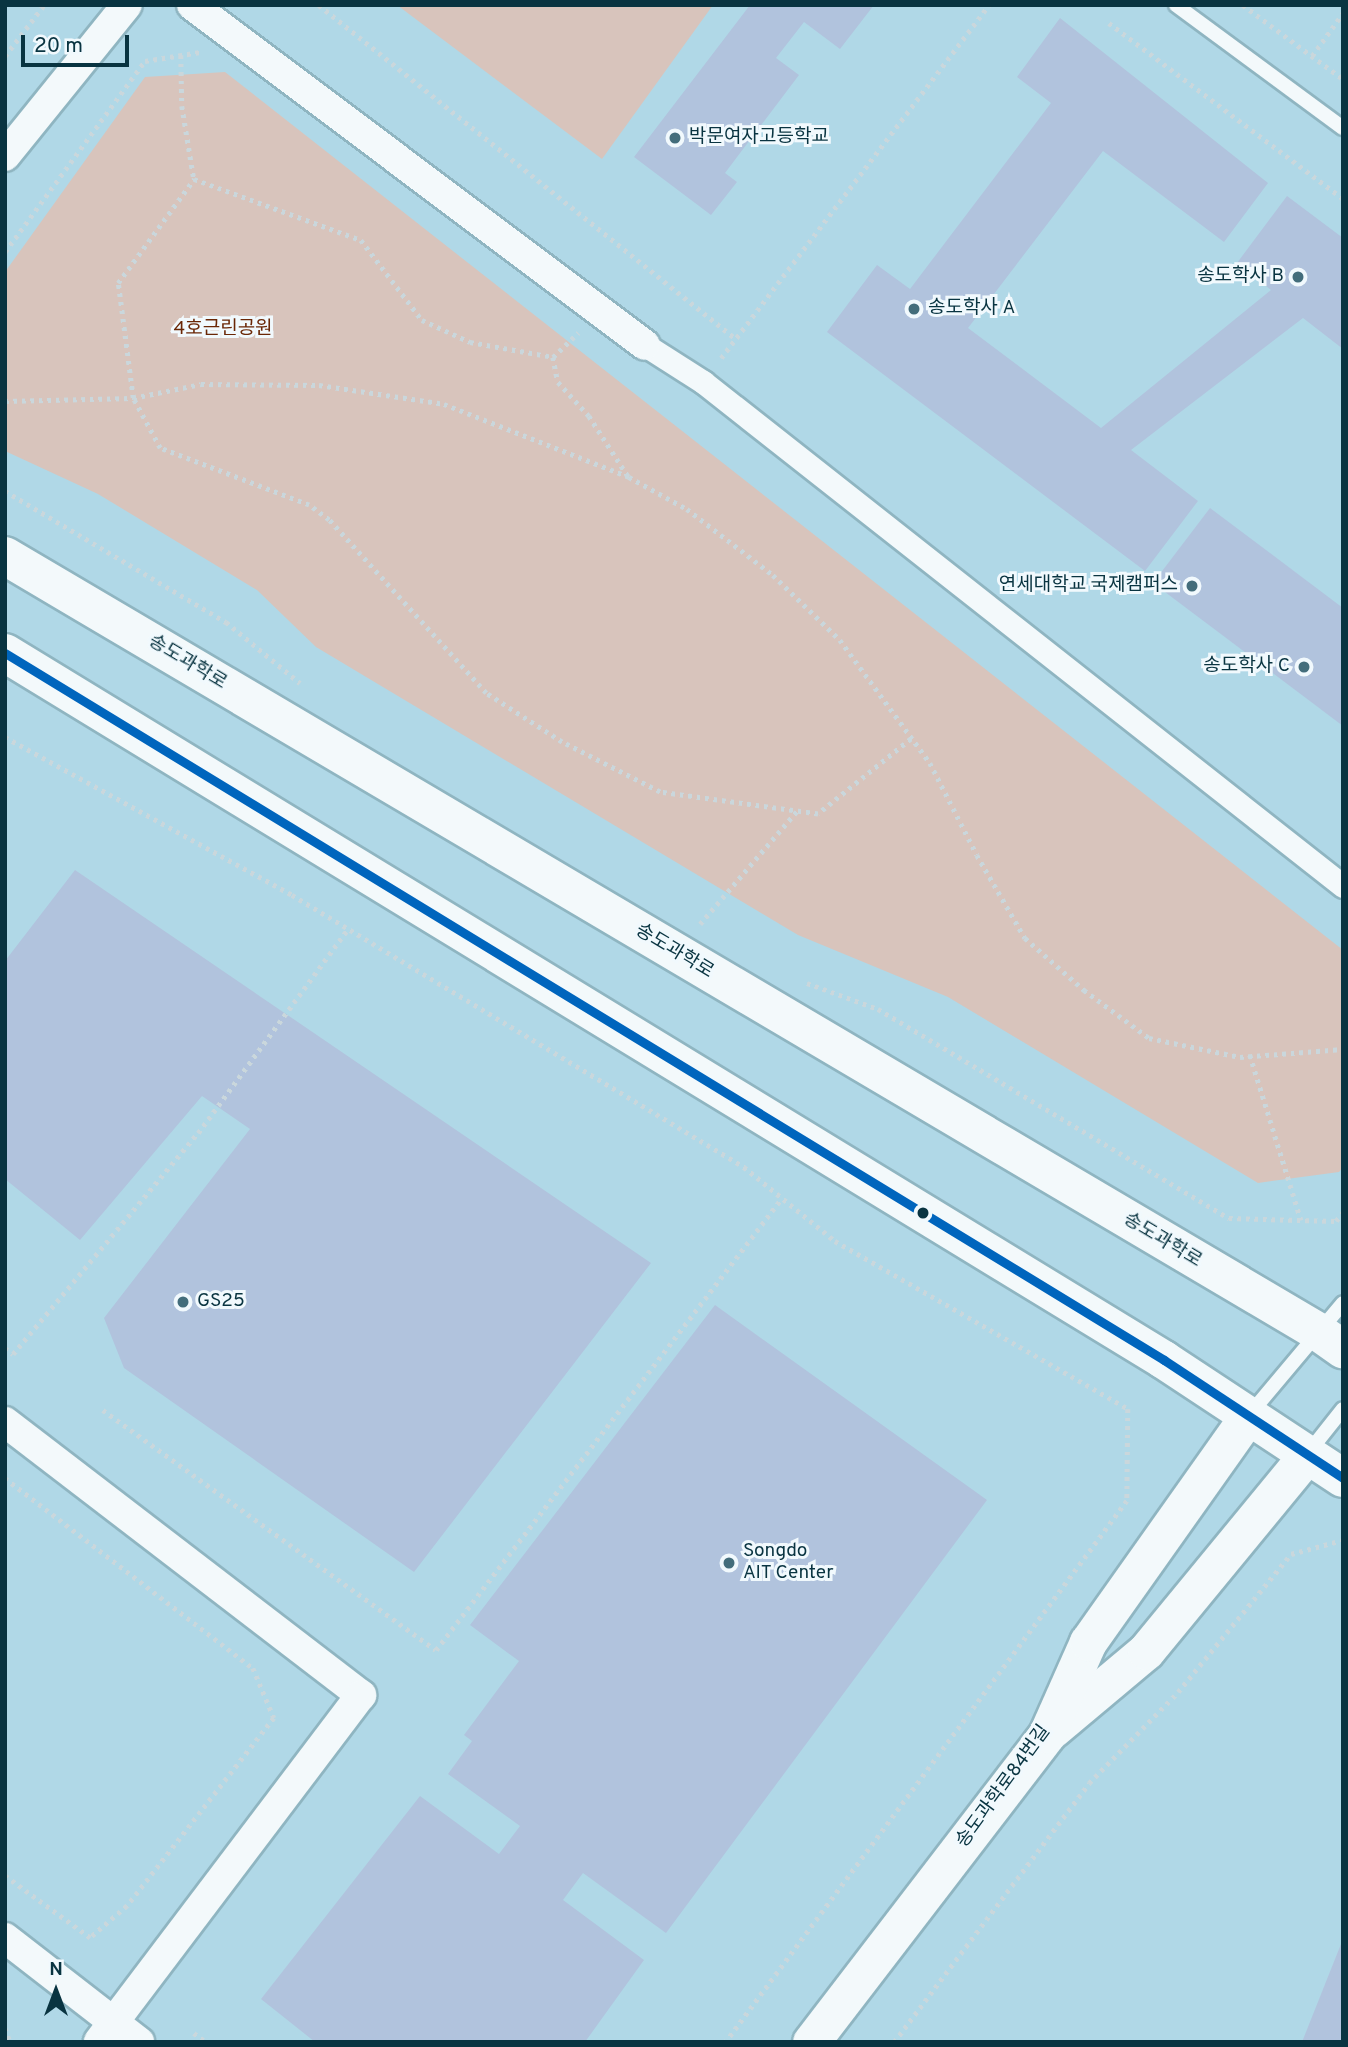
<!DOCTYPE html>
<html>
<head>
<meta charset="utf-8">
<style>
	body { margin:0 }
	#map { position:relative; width:1348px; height:2047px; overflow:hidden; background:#b0d8e7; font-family:Overpass,"Noto Sans KR",sans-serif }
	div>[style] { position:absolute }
	.green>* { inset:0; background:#d8c4bc }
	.building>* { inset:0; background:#b1c3dd }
	.path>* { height:4.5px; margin-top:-2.25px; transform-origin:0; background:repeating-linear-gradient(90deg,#cad7dc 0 3.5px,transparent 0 8.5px) }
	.roads { filter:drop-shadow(2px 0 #8fb5c1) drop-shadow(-2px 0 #8fb5c1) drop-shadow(0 2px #8fb5c1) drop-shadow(0 -2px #8fb5c1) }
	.service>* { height:14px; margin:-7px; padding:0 7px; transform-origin:7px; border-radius:7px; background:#f3f9fb }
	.pedestrian>* { height:23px; margin:-11.5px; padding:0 11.5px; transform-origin:11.5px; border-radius:11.5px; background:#f3f9fb }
	.minor>* { height:30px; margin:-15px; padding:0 15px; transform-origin:15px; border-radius:15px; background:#f3f9fb }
	.tertiary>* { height:37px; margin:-18.5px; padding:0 18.5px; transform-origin:18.5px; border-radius:18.5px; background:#f3f9fb }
	.secondary>* { height:38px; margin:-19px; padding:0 19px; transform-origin:19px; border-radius:19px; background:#f3f9fb }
	.bus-1>* { height:9px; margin:-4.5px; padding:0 4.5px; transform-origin:4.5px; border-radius:4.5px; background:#0065bd }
	.dots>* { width:19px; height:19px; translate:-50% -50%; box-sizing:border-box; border:4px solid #f1f9fd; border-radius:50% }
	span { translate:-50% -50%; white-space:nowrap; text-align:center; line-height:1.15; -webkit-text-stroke:6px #f1f9fd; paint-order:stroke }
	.poi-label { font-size:19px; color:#093441 }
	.left { translate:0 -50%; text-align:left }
	.right { translate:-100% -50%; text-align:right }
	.park-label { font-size:19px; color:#6a2706 }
	.street-label { font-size:19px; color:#093441 }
	.frame { position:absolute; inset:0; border:7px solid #093441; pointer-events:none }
	.north { position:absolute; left:21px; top:1956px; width:70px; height:70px; -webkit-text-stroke:5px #f1f9fd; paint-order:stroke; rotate:0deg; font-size:19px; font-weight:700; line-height:28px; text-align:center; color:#093441 }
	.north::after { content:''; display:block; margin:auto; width:24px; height:32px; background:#093441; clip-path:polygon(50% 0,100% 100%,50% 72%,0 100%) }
	.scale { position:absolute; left:21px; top:35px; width:108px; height:32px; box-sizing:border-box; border:4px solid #093441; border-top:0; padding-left:9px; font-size:21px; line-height:24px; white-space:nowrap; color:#093441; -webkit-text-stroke:5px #f1f9fd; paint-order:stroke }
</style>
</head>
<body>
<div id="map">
	<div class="green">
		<div style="clip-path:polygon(397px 5px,713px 5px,602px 159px)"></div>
		<div style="clip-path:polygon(225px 72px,1343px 950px,1343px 1167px,1339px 1172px,1258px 1183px,948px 997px,798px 935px,316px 647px,257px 590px,98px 494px,5px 451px,5px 272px,145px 77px)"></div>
	</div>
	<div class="building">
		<div style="clip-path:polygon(750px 5px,874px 5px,840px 49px,804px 22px,776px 58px,799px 75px,725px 173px,737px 182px,711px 215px,634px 157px)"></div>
		<div style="clip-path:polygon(1060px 18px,1268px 183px,1224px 242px,1103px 151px,968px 328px,1101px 428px,1271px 290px,1237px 263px,1287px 196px,1343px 238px,1343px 349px,1303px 318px,1131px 450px,1198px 501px,1145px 571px,827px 332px,877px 265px,910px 289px,1051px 103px,1017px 77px)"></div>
		<div style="clip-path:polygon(1210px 508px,1343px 608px,1343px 726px,1153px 583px)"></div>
		<div style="clip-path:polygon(75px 870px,651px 1263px,414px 1572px,124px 1368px,104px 1318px,250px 1129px,202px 1096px,80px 1240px,5px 1179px,5px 961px)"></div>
		<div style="clip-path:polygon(715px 1305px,987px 1500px,666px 1933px,583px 1873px,563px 1900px,644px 1960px,585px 2042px,315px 2042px,261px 1999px,420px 1796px,499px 1854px,520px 1826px,448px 1774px,472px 1741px,464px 1735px,519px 1661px,470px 1625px)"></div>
		<div style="clip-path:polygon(1343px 1939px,1343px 2042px,1302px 2042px)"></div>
	</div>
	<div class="path">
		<div style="left:319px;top:5px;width:534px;rotate:38.69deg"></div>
		<div style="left:1243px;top:5px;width:124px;rotate:36.5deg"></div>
		<div style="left:1109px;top:23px;width:293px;rotate:36.9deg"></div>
		<div style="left:181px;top:55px;width:51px;rotate:88.9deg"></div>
		<div style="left:182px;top:106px;width:74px;rotate:80.7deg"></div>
		<div style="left:194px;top:179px;width:178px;rotate:20.1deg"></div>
		<div style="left:361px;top:240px;width:101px;rotate:52.7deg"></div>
		<div style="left:422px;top:320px;width:53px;rotate:24.6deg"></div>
		<div style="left:470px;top:342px;width:84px;rotate:10.2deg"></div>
		<div style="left:5px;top:56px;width:64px;rotate:-52.6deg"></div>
		<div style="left:1312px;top:56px;width:53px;rotate:-54.2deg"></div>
		<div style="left:5px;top:252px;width:237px;rotate:-53.8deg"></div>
		<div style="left:145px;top:61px;width:56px;rotate:-9.3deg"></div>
		<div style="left:553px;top:357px;width:25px;rotate:79deg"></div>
		<div style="left:558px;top:382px;width:46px;rotate:47.6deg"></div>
		<div style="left:589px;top:416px;width:72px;rotate:57deg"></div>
		<div style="left:553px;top:357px;width:35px;rotate:-44deg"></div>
		<div style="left:721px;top:358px;width:443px;rotate:-52.8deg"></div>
		<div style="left:5px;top:401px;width:128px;rotate:-1.3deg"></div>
		<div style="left:133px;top:398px;width:116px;rotate:-97.4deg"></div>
		<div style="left:118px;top:283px;width:129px;rotate:-53.8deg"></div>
		<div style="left:5px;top:491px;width:257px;rotate:30.7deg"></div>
		<div style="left:226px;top:622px;width:96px;rotate:39.5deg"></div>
		<div style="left:5px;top:737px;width:328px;rotate:28.8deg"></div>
		<div style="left:292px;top:895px;width:528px;rotate:31.04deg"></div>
		<div style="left:744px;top:1167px;width:117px;rotate:39.1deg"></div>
		<div style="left:835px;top:1241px;width:338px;rotate:29.8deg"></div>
		<div style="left:1128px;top:1409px;width:92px;rotate:90.6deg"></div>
		<div style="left:1127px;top:1501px;width:673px;rotate:126.55deg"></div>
		<div style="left:911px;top:739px;width:119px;rotate:141.1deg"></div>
		<div style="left:818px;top:814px;width:160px;rotate:-172.1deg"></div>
		<div style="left:660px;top:792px;width:110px;rotate:-153deg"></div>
		<div style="left:562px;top:742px;width:90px;rotate:-147.2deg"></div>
		<div style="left:486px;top:693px;width:234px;rotate:-132.2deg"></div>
		<div style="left:329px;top:520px;width:25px;rotate:-143deg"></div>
		<div style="left:309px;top:505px;width:160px;rotate:-159.1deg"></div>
		<div style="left:160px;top:448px;width:57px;rotate:-118.4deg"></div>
		<div style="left:133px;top:398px;width:69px;rotate:-11.6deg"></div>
		<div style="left:201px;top:384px;width:118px;rotate:0.5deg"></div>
		<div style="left:319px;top:385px;width:126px;rotate:8.6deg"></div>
		<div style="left:444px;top:404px;width:199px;rotate:21.5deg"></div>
		<div style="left:629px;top:477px;width:66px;rotate:28.9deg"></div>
		<div style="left:687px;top:509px;width:108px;rotate:37.5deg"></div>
		<div style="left:773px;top:575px;width:93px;rotate:44.1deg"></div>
		<div style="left:840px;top:640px;width:152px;rotate:53.8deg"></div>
		<div style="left:930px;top:763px;width:103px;rotate:62.9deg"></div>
		<div style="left:977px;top:855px;width:96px;rotate:60deg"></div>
		<div style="left:1025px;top:938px;width:79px;rotate:41.4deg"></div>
		<div style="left:1084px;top:990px;width:81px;rotate:36.4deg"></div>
		<div style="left:1149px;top:1038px;width:93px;rotate:11.8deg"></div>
		<div style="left:1240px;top:1057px;width:103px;rotate:-4.4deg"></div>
		<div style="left:700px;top:924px;width:149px;rotate:-49.4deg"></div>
		<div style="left:807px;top:983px;width:76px;rotate:20.1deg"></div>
		<div style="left:878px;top:1009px;width:409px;rotate:30.8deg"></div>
		<div style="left:1229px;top:1218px;width:107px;rotate:1.6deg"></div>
		<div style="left:1336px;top:1221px;width:11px;rotate:-52deg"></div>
		<div style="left:1250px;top:1055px;width:173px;rotate:72.8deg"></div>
		<div style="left:5px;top:1348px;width:10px;rotate:37deg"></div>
		<div style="left:13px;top:1354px;width:288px;rotate:-50.1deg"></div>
		<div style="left:198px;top:1133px;width:253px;rotate:-53.7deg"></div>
		<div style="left:103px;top:1410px;width:410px;rotate:35.8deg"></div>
		<div style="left:436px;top:1650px;width:569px;rotate:-52.57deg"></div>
		<div style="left:5px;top:1478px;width:312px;rotate:37.5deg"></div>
		<div style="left:253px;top:1668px;width:54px;rotate:67.2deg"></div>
		<div style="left:274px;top:1718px;width:239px;rotate:128deg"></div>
		<div style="left:127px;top:1906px;width:49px;rotate:139.1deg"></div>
		<div style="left:90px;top:1938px;width:105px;rotate:-143.9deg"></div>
		<div style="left:5px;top:2028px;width:15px;rotate:70deg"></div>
		<div style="left:194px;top:2033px;width:15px;rotate:37deg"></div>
		<div style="left:894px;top:2042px;width:324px;rotate:-53deg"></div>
		<div style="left:1089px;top:1783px;width:127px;rotate:-45.6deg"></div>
		<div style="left:1178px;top:1692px;width:178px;rotate:-50.7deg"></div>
		<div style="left:1291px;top:1554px;width:54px;rotate:-15.1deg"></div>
	</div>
	<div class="roads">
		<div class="service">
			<div style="left:1176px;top:5px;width:207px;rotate:36.4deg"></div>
			<div style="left:1249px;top:1415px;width:146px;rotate:-50deg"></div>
			<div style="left:1308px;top:1453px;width:56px;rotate:-51.5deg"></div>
		</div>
		<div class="pedestrian">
			<div style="left:645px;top:345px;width:69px;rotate:32.5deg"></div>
			<div style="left:703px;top:382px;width:815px;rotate:38.22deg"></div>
		</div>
		<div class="minor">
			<div style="left:192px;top:5px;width:566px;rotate:36.89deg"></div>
			<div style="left:5px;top:156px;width:194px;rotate:-51.1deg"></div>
			<div style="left:5px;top:1422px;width:449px;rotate:37.5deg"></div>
			<div style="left:361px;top:1695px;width:435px;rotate:127.1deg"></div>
			<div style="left:5px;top:1938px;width:170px;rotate:37.8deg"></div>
		</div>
		<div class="tertiary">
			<div style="left:1053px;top:1729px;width:121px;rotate:-40deg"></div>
			<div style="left:1146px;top:1651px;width:254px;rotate:-50.6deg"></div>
			<div style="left:811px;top:2042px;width:388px;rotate:-52.5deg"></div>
			<div style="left:1047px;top:1734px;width:101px;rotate:-66deg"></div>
			<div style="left:1088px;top:1642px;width:277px;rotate:-54.7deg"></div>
		</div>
		<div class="secondary">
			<div style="left:5px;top:556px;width:1524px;rotate:30.57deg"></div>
			<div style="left:1317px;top:1331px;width:32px;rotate:35deg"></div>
			<div style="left:5px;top:653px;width:1358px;rotate:31.38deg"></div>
			<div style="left:1164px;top:1360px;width:214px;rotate:33.4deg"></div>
		</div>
	</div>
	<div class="bus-1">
		<div style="left:5px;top:653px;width:1358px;rotate:31.38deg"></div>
		<div style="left:1164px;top:1360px;width:214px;rotate:33.4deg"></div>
	</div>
	<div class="dots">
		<div style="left:675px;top:138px;background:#436d7b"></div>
		<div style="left:1298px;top:277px;background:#436d7b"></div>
		<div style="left:914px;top:309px;background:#436d7b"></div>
		<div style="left:1192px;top:586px;background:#436d7b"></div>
		<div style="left:1304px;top:667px;background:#436d7b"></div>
		<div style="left:923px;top:1213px;background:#093441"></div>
		<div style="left:183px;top:1302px;background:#436d7b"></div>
		<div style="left:729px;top:1563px;background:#436d7b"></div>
	</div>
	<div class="poi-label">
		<span class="left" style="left:689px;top:138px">박문여자고등학교</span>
		<span class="right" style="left:1284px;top:277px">송도학사 B</span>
		<span class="left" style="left:928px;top:309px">송도학사 A</span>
		<span class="right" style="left:1178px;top:586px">연세대학교 국제캠퍼스</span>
		<span class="right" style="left:1290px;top:667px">송도학사 C</span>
		<span class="left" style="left:197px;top:1302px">GS25</span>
		<span class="left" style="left:743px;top:1563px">Songdo<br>AIT Center</span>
	</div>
	<div class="park-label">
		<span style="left:223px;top:330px">4호근린공원</span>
	</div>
	<div class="street-label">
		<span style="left:187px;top:663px;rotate:31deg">송도과학로</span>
		<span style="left:674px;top:952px;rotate:31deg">송도과학로</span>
		<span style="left:1162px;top:1241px;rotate:31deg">송도과학로</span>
		<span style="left:1004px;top:1787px;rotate:-54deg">송도과학로84번길</span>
	</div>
	<div class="frame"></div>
	<div class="north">N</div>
	<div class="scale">20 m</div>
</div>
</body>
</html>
